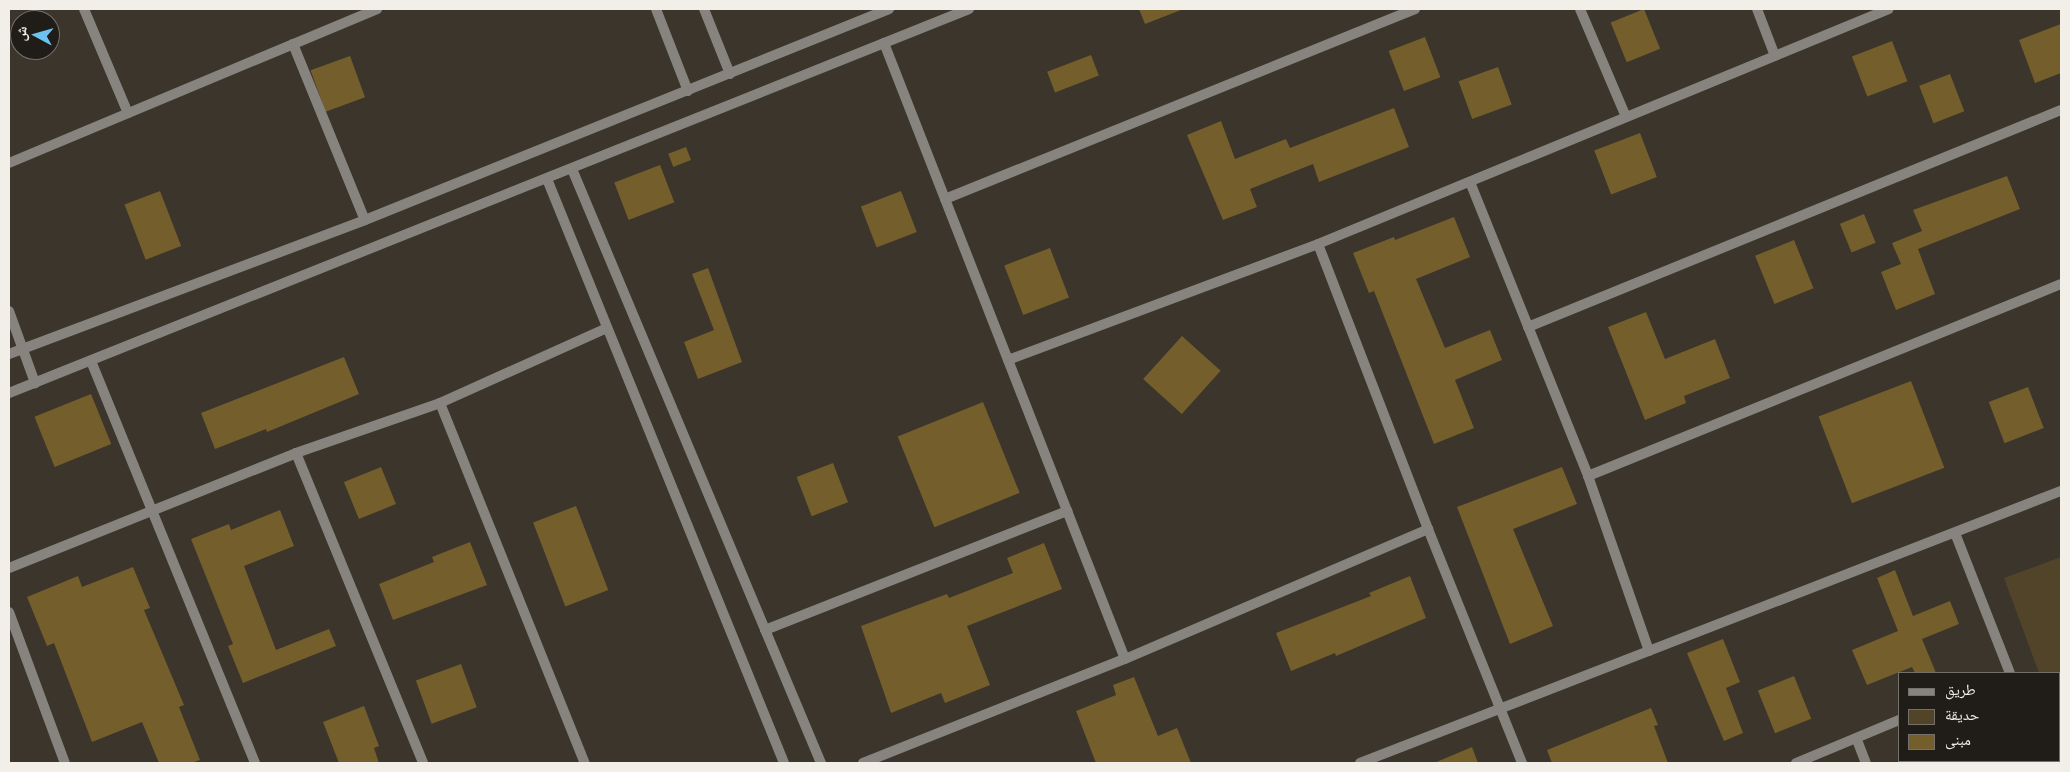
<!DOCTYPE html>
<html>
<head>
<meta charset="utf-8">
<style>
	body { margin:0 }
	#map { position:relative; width:2070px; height:772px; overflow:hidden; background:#3b352b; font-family:Cabin,"Noto Naskh Arabic",sans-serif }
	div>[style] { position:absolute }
	.green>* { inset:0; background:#524428 }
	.building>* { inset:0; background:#745e2c; transform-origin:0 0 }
	.minor>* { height:10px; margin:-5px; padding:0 5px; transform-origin:5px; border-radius:5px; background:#87847f }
	.tertiary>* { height:10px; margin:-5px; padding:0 5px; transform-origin:5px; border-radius:5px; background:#87847f }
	span { translate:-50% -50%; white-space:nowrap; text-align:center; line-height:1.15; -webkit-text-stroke:4px #201d18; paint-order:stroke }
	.frame { position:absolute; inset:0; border:10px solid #f2eee8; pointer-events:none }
	.legend { position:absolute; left:1898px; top:672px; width:162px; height:90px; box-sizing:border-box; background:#201d18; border:1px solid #74716b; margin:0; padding:6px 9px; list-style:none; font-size:15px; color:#f2eee8 }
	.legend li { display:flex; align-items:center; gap:10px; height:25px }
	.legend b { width:25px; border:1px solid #74716b }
	.north { position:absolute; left:10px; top:10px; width:50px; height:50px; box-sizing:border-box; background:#201d18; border:1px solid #74716b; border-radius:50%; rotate:276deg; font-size:14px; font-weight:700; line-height:20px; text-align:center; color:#f2eee8 }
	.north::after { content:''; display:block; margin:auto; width:18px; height:22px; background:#6cc3f2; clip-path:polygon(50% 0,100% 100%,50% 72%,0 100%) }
</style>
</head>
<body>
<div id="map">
	<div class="green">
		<div style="clip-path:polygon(2061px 557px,2061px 725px,2059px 726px,2059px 673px,2039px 673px,2004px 578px)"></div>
	</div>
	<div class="building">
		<div style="clip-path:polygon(1139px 9px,1181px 9px,1181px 10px,1145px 24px)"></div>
		<div style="left:1644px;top:9px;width:43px;height:36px;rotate:68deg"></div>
		<div style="clip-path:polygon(2061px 24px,2061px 73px,2035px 83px,2019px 40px)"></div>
		<div style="left:1425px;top:37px;width:43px;height:39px;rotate:69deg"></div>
		<div style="left:1892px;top:41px;width:43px;height:43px;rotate:69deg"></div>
		<div style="left:1091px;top:55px;width:22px;height:47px;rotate:69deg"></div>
		<div style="left:350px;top:56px;width:44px;height:42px;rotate:70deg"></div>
		<div style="left:1498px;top:67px;width:40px;height:42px;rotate:70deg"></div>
		<div style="left:1950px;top:74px;width:40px;height:33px;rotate:69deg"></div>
		<div style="clip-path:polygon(1394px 108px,1409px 147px,1319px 182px,1313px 164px,1250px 189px,1257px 207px,1223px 220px,1187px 135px,1221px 121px,1235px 159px,1286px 139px,1290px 148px)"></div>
		<div style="left:1640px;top:133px;width:47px;height:49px;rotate:69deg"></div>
		<div style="left:686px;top:147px;width:14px;height:19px;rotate:69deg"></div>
		<div style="left:660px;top:165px;width:40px;height:49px;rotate:69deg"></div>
		<div style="clip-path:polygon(2007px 176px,2020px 209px,1918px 249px,1935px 294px,1896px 310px,1881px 272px,1901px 264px,1892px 243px,1922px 231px,1913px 210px)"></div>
		<div style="left:160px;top:191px;width:59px;height:38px;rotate:69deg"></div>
		<div style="left:901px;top:191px;width:44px;height:43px;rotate:69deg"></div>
		<div style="left:1864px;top:214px;width:31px;height:26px;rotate:68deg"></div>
		<div style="clip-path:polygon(1454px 217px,1470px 257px,1416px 279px,1445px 348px,1490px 330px,1502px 360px,1455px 380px,1474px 428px,1434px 444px,1374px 291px,1369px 293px,1353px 253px,1394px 237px,1395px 240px)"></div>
		<div style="left:1794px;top:240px;width:52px;height:42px;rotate:68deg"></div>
		<div style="left:1050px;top:248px;width:53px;height:49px;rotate:69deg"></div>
		<div style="clip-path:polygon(708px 268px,742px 362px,698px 379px,684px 342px,714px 330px,692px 274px)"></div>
		<div style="clip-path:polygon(1646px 312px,1665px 359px,1715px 339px,1730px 378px,1684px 396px,1686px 403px,1645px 420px,1608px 327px)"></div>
		<div style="left:1182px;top:336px;width:52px;height:58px;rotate:42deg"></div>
		<div style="clip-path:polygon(344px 357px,359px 394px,267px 432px,266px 429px,215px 449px,201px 413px)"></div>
		<div style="left:1911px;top:381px;width:93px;height:99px;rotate:69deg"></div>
		<div style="left:2028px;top:387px;width:44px;height:42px;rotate:69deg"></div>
		<div style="left:91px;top:394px;width:54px;height:61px;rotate:68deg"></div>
		<div style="left:983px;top:402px;width:98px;height:92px;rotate:68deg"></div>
		<div style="left:833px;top:463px;width:42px;height:39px;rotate:69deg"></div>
		<div style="left:381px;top:467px;width:40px;height:40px;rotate:68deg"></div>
		<div style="clip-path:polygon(1562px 467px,1577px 504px,1513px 529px,1553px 626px,1510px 644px,1457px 507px)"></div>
		<div style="left:576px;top:506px;width:90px;height:46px;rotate:69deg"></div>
		<div style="clip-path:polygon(280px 510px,294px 546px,244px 566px,276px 650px,329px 629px,336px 646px,243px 683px,228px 646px,233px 644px,191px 539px,229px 524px,231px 530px)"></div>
		<div style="clip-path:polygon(470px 542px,487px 585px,393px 620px,379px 584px,434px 562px,432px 557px)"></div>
		<div style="clip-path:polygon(1044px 543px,1062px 589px,967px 626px,990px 685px,945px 703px,941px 693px,891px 713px,861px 626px,947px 594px,949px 598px,1013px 573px,1007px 558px)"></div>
		<div style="clip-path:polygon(133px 567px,150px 608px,144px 610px,184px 705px,179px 707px,200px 760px,191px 763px,159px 763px,142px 722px,92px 742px,54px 643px,47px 646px,27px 597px,78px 576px,82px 587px)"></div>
		<div style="clip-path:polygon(1895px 570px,1913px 616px,1950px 601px,1959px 624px,1922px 639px,1936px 673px,1915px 673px,1912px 667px,1867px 685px,1852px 650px,1898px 631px,1877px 578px)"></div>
		<div style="clip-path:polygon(1410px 576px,1426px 618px,1336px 656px,1335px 653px,1291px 671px,1276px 633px,1371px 596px,1369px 593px)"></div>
		<div style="clip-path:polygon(1723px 639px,1740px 682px,1726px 688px,1743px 733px,1724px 741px,1687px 653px)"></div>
		<div style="left:461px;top:664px;width:46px;height:48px;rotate:70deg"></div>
		<div style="left:1794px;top:676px;width:46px;height:39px;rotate:68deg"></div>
		<div style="clip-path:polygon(1134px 677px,1158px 736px,1177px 728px,1191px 763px,1096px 763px,1076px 711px,1116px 695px,1113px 685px)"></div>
		<div style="clip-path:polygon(364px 706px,379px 746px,374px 748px,379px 763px,339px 763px,323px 722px)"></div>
		<div style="clip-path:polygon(1651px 708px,1658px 725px,1654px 726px,1668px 763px,1552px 763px,1547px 750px)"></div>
		<div style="clip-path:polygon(1472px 747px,1478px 763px,1434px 763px)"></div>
	</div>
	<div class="minor">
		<div style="left:84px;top:9px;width:113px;rotate:67.1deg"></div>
		<div style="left:656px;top:9px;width:88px;rotate:68.7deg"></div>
		<div style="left:704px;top:9px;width:70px;rotate:68.2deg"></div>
		<div style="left:1580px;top:9px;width:117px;rotate:66.9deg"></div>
		<div style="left:1757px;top:9px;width:50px;rotate:69deg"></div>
		<div style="left:884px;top:43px;width:661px;rotate:68.63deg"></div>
		<div style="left:293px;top:44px;width:190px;rotate:67.8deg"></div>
		<div style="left:9px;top:163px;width:399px;rotate:-22.7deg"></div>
		<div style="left:572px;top:169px;width:644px;rotate:67.26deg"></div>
		<div style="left:547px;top:179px;width:630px;rotate:67.91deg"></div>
		<div style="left:1470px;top:182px;width:317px;rotate:68.1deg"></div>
		<div style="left:945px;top:199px;width:507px;rotate:-22.01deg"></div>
		<div style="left:9px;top:311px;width:77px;rotate:70.1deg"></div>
		<div style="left:1528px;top:327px;width:575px;rotate:-22.15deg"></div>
		<div style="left:1008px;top:360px;width:331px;rotate:-20.5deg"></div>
		<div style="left:91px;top:361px;width:434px;rotate:67.8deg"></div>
		<div style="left:440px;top:403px;width:388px;rotate:68.1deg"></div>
		<div style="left:296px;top:453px;width:335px;rotate:67.7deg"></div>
		<div style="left:1428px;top:529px;width:252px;rotate:68.1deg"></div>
		<div style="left:1955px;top:533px;width:150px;rotate:68.6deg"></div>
		<div style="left:9px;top:568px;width:309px;rotate:-21.8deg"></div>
		<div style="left:296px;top:453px;width:152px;rotate:-19.1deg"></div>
		<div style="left:440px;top:403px;width:183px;rotate:-24.2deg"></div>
		<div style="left:9px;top:612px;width:161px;rotate:69.7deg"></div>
		<div style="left:765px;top:630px;width:325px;rotate:-21.5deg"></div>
		<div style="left:1649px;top:651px;width:185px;rotate:-109.2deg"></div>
		<div style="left:1588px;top:476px;width:510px;rotate:-22.09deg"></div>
		<div style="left:2059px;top:734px;width:2px;rotate:-27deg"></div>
		<div style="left:1857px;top:740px;width:25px;rotate:69deg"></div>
		<div style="left:2044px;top:761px;width:2px;rotate:63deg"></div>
		<div style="left:863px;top:763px;width:282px;rotate:-21.7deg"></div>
		<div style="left:1125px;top:659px;width:330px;rotate:-23.2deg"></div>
		<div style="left:1428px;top:529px;width:305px;rotate:-111.1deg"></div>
		<div style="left:1318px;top:244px;width:617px;rotate:-22.37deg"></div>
		<div style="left:1360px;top:763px;width:752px;rotate:-21.21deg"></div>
		<div style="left:1796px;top:763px;width:112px;rotate:-22.7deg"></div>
	</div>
	<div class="tertiary">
		<div style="left:9px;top:354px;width:380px;rotate:-20.6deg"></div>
		<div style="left:365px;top:220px;width:565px;rotate:-21.93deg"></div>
		<div style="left:9px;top:393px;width:1034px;rotate:-21.8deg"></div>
	</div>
	<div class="frame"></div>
	<ul class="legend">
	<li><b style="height:6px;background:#87847f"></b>طريق</li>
	<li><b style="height:14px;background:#524428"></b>حديقة</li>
	<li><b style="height:14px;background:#745e2c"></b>مبنى</li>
	</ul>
	<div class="north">ش</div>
</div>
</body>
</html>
